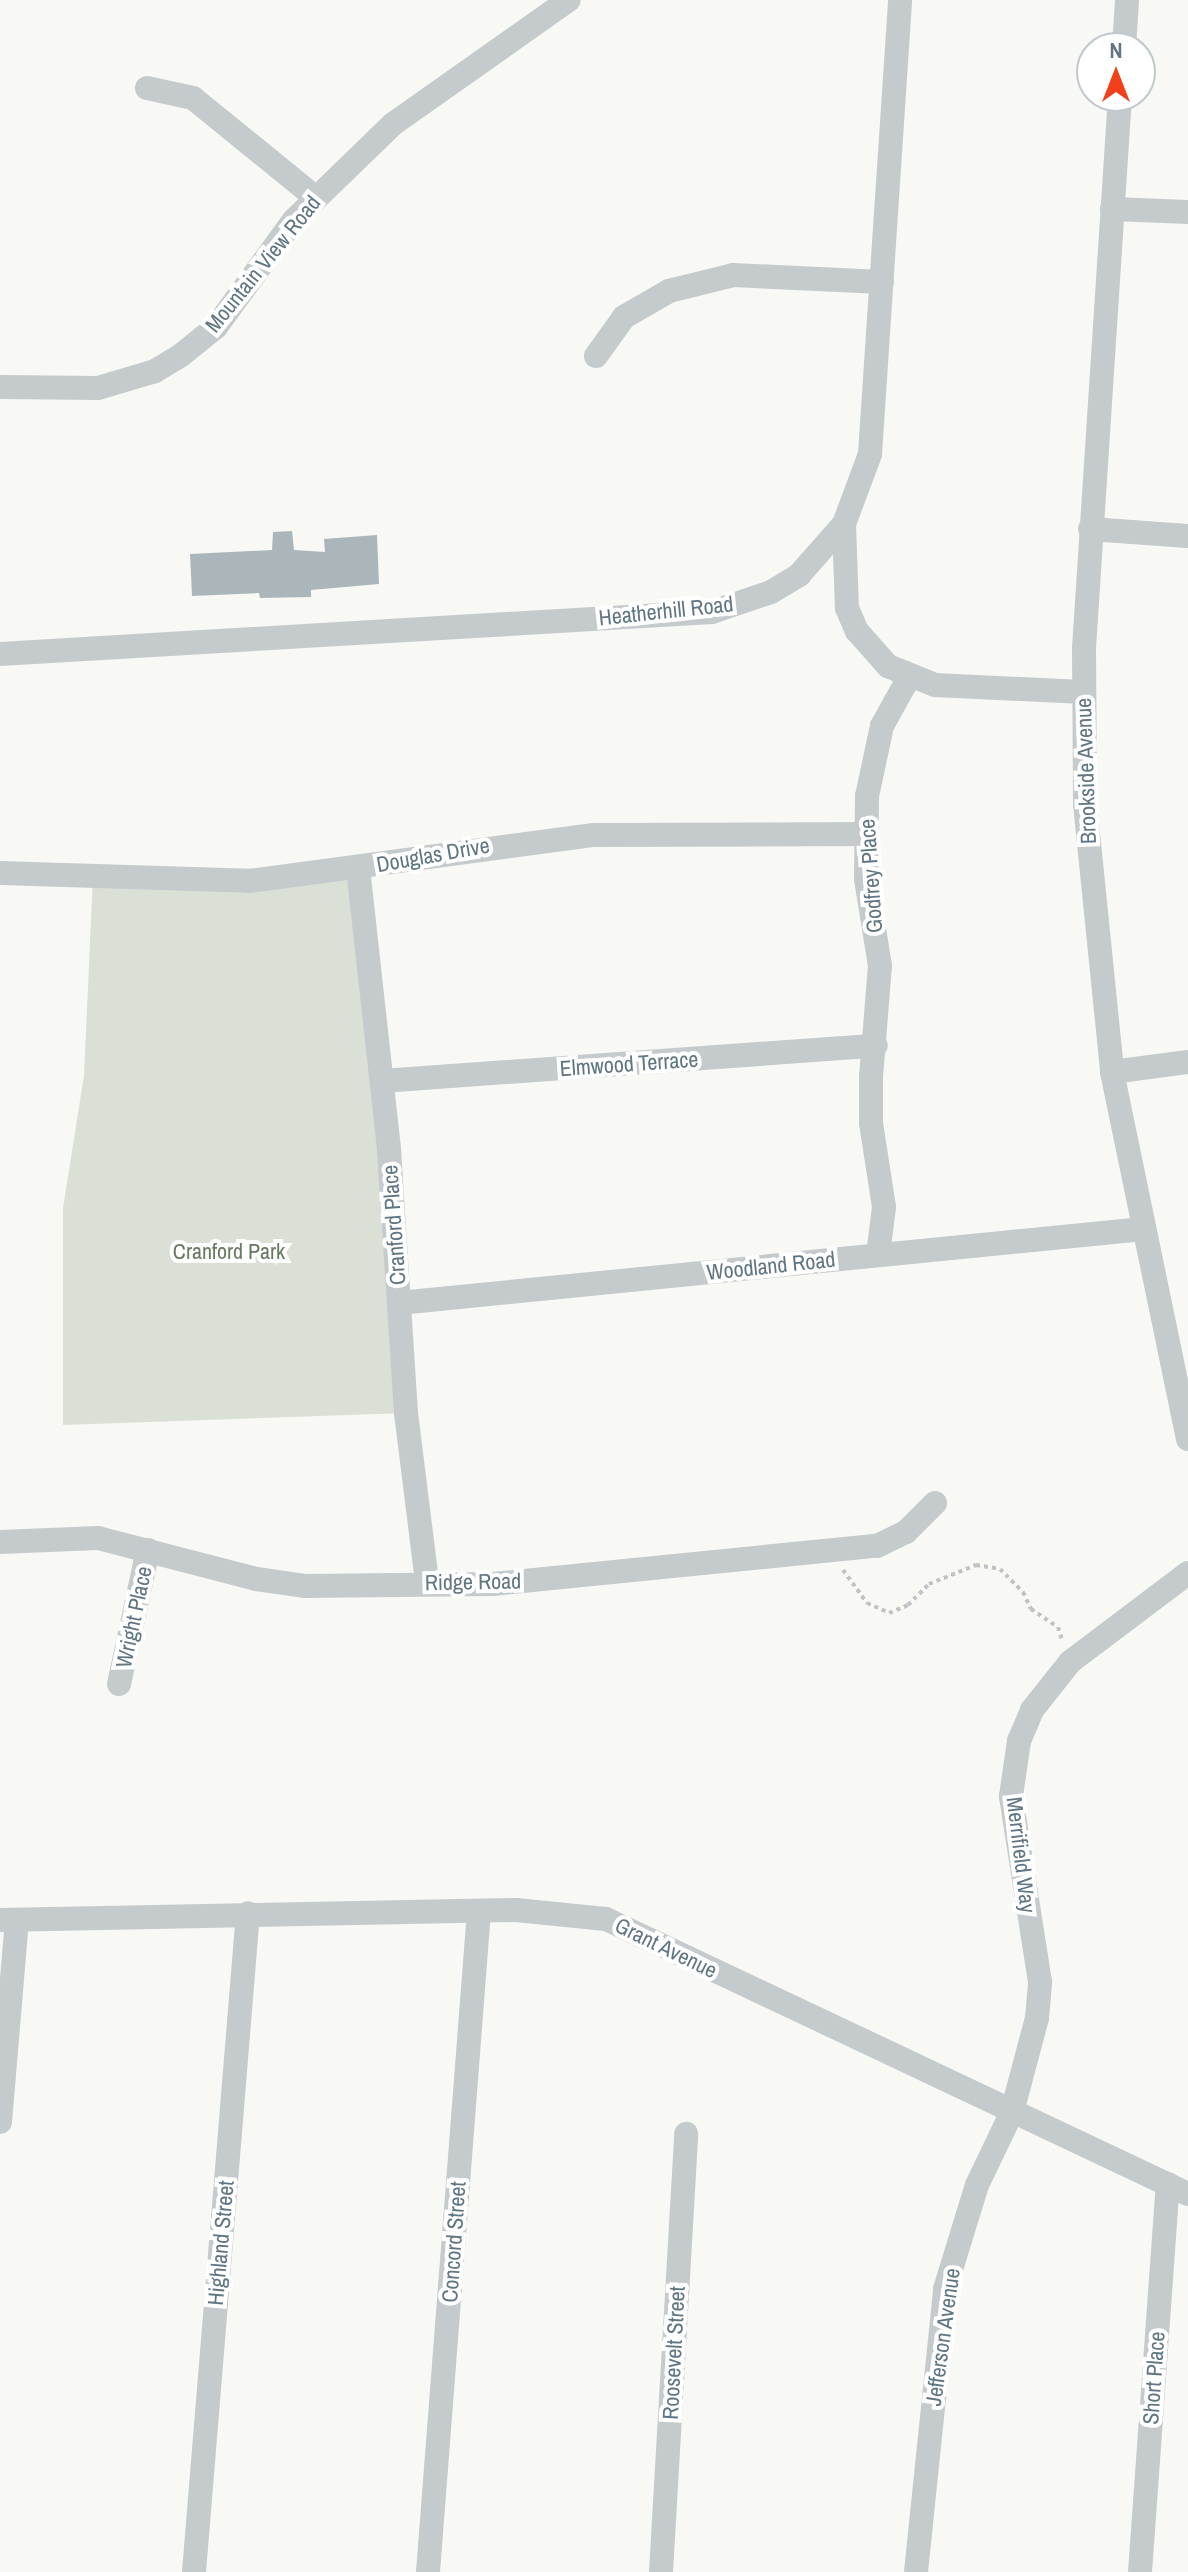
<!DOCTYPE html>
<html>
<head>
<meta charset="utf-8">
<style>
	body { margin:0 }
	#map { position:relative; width:1188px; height:2572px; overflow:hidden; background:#f8f8f5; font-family:"Archivo Narrow",sans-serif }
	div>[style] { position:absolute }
	.green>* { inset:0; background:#dae0d5 }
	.building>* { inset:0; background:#abb6bb }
	.path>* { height:4px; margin-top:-2px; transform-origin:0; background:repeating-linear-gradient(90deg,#c0c3c5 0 4px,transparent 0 8px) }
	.street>* { height:24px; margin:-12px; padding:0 12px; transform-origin:12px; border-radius:12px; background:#c5cacd }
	span { translate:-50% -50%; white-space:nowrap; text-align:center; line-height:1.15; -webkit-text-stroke:8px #fff; paint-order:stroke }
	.street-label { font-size:22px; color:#607683 }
	.park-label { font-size:22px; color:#667a60 }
	.north { position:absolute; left:1076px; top:32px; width:80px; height:80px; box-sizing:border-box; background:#fff; border:2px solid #bfc8cd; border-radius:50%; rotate:0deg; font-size:22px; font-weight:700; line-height:32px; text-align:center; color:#607683 }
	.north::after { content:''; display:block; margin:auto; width:28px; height:36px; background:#f33f1a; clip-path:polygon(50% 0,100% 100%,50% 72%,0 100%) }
</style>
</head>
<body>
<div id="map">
	<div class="green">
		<div style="clip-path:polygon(358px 868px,406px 1413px,63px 1425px,63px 1208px,84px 1075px,93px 877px)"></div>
	</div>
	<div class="building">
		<div style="clip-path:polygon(292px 531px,294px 550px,325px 552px,324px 539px,377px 535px,379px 584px,311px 590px,311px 597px,260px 598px,259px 593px,192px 596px,190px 554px,272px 550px,273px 532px)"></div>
	</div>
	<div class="path">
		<div style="left:843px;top:1570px;width:41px;rotate:54deg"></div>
		<div style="left:867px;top:1603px;width:24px;rotate:24deg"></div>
		<div style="left:889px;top:1613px;width:21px;rotate:-23deg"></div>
		<div style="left:908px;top:1605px;width:30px;rotate:-45deg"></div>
		<div style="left:929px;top:1584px;width:51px;rotate:-22deg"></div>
		<div style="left:976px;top:1565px;width:24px;rotate:9deg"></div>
		<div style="left:1000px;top:1569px;width:33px;rotate:45deg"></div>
		<div style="left:1023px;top:1592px;width:19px;rotate:65deg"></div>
		<div style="left:1031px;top:1609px;width:32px;rotate:34deg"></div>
		<div style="left:1058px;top:1627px;width:14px;rotate:73deg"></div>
	</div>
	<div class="street">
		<div style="left:1124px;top:48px;width:48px;rotate:-86.4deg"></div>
		<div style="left:147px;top:88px;width:47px;rotate:12.3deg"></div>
		<div style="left:193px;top:98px;width:157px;rotate:39.1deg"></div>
		<div style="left:1120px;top:96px;width:553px;rotate:93.73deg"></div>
		<div style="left:1084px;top:648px;width:156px;rotate:89.6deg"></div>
		<div style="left:1085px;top:804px;width:269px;rotate:84.2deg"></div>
		<div style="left:1112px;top:1072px;width:375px;rotate:78.3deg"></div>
		<div style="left:1112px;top:209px;width:76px;rotate:2.3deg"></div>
		<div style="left:596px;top:356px;width:48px;rotate:-54.3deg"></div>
		<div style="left:624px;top:317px;width:52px;rotate:-30deg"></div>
		<div style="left:669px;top:291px;width:66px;rotate:-14deg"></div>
		<div style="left:733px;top:275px;width:149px;rotate:2.7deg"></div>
		<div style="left:0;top:387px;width:98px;rotate:0.6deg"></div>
		<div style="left:98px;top:388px;width:59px;rotate:-16.6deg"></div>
		<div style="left:155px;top:371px;width:29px;rotate:-31deg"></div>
		<div style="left:180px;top:356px;width:46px;rotate:-38.9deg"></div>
		<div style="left:216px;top:327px;width:132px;rotate:-53.9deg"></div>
		<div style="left:294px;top:220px;width:138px;rotate:-44.1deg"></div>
		<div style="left:393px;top:124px;width:215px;rotate:-35.2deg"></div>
		<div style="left:844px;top:524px;width:84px;rotate:88deg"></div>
		<div style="left:847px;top:608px;width:25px;rotate:67deg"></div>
		<div style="left:857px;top:631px;width:47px;rotate:48.5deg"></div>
		<div style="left:888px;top:666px;width:51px;rotate:22deg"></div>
		<div style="left:935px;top:685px;width:148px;rotate:2.7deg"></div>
		<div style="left:1090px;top:529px;width:98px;rotate:4.1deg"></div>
		<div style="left:0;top:654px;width:713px;rotate:-3.38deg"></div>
		<div style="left:712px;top:612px;width:62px;rotate:-18.7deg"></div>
		<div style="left:771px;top:592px;width:33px;rotate:-31deg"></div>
		<div style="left:799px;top:575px;width:68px;rotate:-48.6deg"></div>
		<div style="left:844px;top:524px;width:75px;rotate:-69.6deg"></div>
		<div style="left:870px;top:454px;width:455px;rotate:-86.2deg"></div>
		<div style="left:358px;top:868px;width:284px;rotate:83.7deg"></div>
		<div style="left:389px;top:1150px;width:264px;rotate:86.3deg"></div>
		<div style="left:406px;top:1413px;width:170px;rotate:82.9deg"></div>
		<div style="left:0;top:873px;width:249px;rotate:1.8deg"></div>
		<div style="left:249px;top:881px;width:348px;rotate:-7.6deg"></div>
		<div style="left:594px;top:835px;width:273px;rotate:-0.2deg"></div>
		<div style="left:1112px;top:1072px;width:77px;rotate:-7.5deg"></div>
		<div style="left:382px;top:1081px;width:495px;rotate:-4.1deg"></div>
		<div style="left:878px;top:1255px;width:48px;rotate:-82.9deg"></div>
		<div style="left:884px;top:1207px;width:85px;rotate:-98.8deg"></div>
		<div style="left:871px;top:1123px;width:46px;rotate:-90deg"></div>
		<div style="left:871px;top:1077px;width:111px;rotate:-85.4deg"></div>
		<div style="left:880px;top:966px;width:88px;rotate:-99.1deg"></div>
		<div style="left:866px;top:879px;width:83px;rotate:-89.3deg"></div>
		<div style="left:867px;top:796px;width:72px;rotate:-77.9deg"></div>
		<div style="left:882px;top:726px;width:56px;rotate:-61.1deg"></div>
		<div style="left:399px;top:1303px;width:748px;rotate:-5.68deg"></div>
		<div style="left:0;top:1542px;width:98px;rotate:-2.3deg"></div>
		<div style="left:98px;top:1538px;width:163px;rotate:14.5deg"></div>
		<div style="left:256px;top:1579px;width:49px;rotate:8.1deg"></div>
		<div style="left:305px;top:1586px;width:188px;rotate:-0.6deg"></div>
		<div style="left:493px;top:1584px;width:386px;rotate:-5.7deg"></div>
		<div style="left:877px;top:1546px;width:32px;rotate:-26deg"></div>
		<div style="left:906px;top:1532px;width:41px;rotate:-45deg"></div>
		<div style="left:119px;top:1684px;width:137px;rotate:-77.8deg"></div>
		<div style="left:0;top:1920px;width:516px;rotate:-1.11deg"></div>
		<div style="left:516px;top:1910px;width:90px;rotate:5.7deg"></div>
		<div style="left:606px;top:1919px;width:644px;rotate:25.29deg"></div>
		<div style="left:0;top:2122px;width:203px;rotate:-85.2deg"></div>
		<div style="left:194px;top:2572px;width:661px;rotate:-85.32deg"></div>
		<div style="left:428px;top:2572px;width:663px;rotate:-85.59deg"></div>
		<div style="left:661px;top:2572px;width:439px;rotate:-86.7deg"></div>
		<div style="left:916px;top:2572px;width:284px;rotate:-84.1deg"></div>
		<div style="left:945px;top:2289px;width:109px;rotate:-72.9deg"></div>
		<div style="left:977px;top:2185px;width:81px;rotate:-64.4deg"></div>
		<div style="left:1012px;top:2112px;width:97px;rotate:-75.1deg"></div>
		<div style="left:1037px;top:2018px;width:36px;rotate:-85deg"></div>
		<div style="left:1040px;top:1982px;width:188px;rotate:-98.9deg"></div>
		<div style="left:1011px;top:1796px;width:56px;rotate:-81.7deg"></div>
		<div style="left:1019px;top:1741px;width:34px;rotate:-67deg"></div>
		<div style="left:1032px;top:1710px;width:61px;rotate:-51.6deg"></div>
		<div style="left:1070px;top:1662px;width:148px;rotate:-37deg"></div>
		<div style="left:1140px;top:2572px;width:389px;rotate:-85.9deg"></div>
	</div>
	<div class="street-label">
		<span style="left:263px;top:264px;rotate:-51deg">Mountain View Road</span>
		<span style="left:666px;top:611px;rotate:-6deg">Heatherhill Road</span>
		<span style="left:1086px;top:771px;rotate:-92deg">Brookside Avenue</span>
		<span style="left:433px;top:855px;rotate:-10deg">Douglas Drive</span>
		<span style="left:871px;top:876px;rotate:-94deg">Godfrey Place</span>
		<span style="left:629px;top:1064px;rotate:-4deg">Elmwood Terrace</span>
		<span style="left:394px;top:1225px;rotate:-94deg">Cranford Place</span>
		<span style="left:771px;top:1266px;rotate:-6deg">Woodland Road</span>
		<span style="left:473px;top:1582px;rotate:-1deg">Ridge Road</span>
		<span style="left:134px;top:1617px;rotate:-78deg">Wright Place</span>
		<span style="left:1021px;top:1855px;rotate:83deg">Merrifield Way</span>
		<span style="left:666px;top:1948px;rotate:26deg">Grant Avenue</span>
		<span style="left:454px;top:2242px;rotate:-86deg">Concord Street</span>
		<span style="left:221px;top:2243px;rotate:-85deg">Highland Street</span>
		<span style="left:943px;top:2337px;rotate:-82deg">Jefferson Avenue</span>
		<span style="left:674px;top:2353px;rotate:-87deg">Roosevelt Street</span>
		<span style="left:1154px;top:2378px;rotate:-86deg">Short Place</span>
	</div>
	<div class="park-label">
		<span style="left:229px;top:1252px">Cranford Park</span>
	</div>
	<div class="north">N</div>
</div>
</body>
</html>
